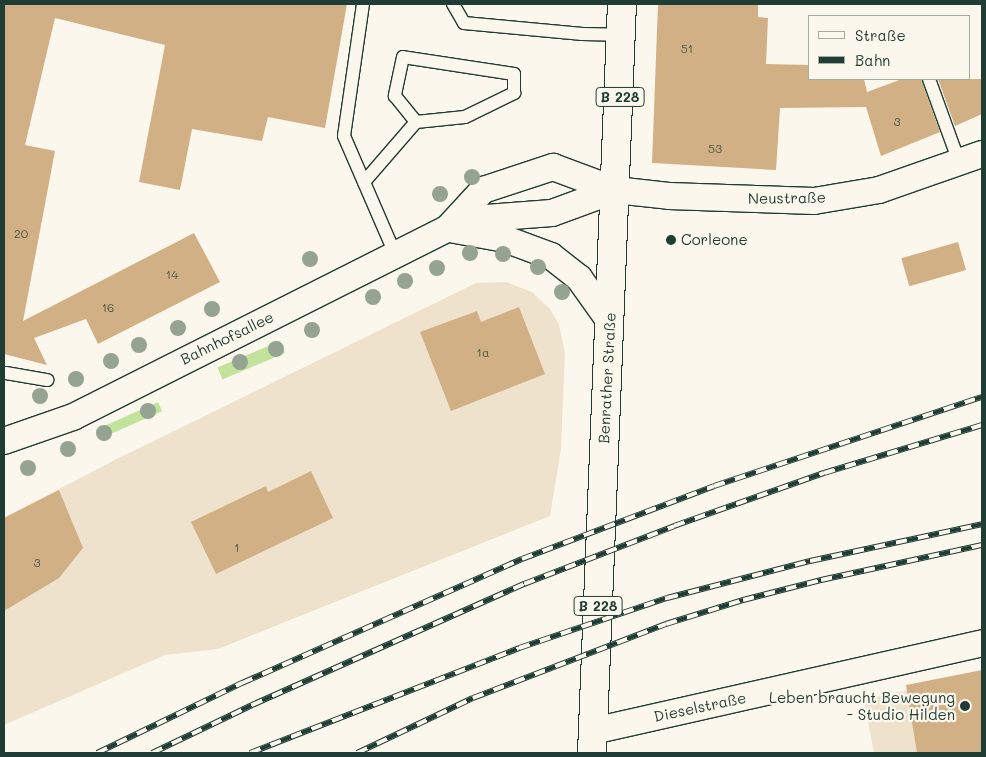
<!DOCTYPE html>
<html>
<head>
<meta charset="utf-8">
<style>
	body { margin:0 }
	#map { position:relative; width:986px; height:757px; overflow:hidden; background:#fbf7ec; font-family:Mali,sans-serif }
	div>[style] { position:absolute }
	.built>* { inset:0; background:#efe2cd }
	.green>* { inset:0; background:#c2e39c; transform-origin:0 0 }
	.building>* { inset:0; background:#d2b085; transform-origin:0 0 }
	.roads { filter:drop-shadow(1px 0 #1f3d34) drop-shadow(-1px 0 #1f3d34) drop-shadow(0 1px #1f3d34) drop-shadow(0 -1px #1f3d34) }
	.lane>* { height:12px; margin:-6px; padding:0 6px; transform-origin:6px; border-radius:6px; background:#fbf7ec }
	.street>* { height:26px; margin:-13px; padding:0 13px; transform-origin:13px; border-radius:13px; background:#fbf7ec }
	.primary>* { height:28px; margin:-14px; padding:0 14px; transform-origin:14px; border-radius:14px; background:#fbf7ec }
	.rail>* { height:5.5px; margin-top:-2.75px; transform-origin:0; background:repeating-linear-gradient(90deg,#fbf7ec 0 11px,#1f3d34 0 22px); box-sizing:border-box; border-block:1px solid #1f3d34 }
	.trees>* { width:16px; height:16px; margin:-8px; border-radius:50%; background:#94a392 }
	.dots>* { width:14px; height:14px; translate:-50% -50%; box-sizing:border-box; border:2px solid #fbf7ec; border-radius:50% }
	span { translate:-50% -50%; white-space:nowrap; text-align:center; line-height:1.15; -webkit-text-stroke:4.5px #fbf7ec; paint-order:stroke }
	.number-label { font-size:12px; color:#4c5a48 }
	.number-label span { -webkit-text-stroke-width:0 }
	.shield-label span { padding:1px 4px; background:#fbf7ec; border:1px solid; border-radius:4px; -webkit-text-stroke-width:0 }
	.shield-label { font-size:14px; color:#1f3d34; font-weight:700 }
	.street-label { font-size:15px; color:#1f3d34 }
	.poi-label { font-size:15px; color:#1f3d34 }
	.left { translate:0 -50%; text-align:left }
	.right { translate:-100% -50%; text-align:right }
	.frame { position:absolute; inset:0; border:5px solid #1f3d34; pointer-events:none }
	.legend { position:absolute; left:808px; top:15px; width:162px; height:65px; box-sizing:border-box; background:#fbf7ec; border:1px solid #a3ada2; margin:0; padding:6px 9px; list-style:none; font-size:15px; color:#1f3d34 }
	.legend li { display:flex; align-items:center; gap:10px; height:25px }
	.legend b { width:25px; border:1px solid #a3ada2 }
</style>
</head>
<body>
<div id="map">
	<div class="built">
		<div style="clip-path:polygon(506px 282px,532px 292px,549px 308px,559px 324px,565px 353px,561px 449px,550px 516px,218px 649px,165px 655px,4px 725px,4px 520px,7px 516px,115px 460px,476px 283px)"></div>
		<div style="clip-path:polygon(982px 672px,982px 753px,874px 753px,864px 700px)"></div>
	</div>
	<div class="green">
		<div style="left:280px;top:341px;width:13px;height:68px;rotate:67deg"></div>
		<div style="left:158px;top:402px;width:10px;height:68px;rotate:66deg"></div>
	</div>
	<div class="building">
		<div style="clip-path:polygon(4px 4px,347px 4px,325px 128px,268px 117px,262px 141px,192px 129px,180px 190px,139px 182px,165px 45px,55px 18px,25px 145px,55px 151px,23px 321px,194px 233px,220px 282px,98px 344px,86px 319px,34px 338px,47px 365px,4px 354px)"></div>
		<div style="clip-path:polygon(658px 4px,758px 4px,758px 17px,768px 18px,766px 64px,810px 65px,810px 79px,864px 79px,867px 92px,902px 79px,921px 79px,940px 132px,881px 156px,866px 107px,780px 108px,776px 170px,652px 163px)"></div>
		<div style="clip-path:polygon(938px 79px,982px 79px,982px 114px,955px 126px)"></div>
		<div style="left:958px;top:242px;width:29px;height:59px;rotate:74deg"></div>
		<div style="clip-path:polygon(519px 307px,545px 374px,451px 411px,420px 332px,477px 311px,481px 322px)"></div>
		<div style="clip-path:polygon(311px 471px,333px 518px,216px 574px,191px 522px,266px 486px,268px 492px)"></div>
		<div style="clip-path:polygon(59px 490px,83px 548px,59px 578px,4px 611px,4px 518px)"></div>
		<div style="clip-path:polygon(982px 670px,982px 753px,917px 753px,906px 685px)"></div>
	</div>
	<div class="roads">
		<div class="lane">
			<div style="left:363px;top:4px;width:133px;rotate:98.2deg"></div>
			<div style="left:344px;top:136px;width:131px;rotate:66.6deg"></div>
			<div style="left:453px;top:4px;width:22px;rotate:60deg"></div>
			<div style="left:464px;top:23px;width:119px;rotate:5.3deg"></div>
			<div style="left:582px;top:34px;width:39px;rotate:1deg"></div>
			<div style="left:929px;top:79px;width:88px;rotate:70.1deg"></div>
			<div style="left:364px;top:182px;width:79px;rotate:-49.1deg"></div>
			<div style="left:416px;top:122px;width:49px;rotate:-5.8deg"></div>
			<div style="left:465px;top:117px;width:55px;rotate:-26.1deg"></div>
			<div style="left:514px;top:93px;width:19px;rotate:-90deg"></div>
			<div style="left:514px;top:74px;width:112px;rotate:-171.3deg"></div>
			<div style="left:403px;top:57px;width:40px;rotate:102deg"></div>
			<div style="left:395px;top:96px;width:33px;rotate:51deg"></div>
			<div style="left:6px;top:373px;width:42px;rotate:9.7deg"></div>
		</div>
		<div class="street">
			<div style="left:448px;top:228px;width:52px;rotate:-47.4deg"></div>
			<div style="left:483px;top:190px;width:74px;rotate:-18.2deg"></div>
			<div style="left:553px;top:167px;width:66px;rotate:20.4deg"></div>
			<div style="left:615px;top:190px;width:54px;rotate:6.3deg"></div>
			<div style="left:669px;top:196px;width:145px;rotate:2deg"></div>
			<div style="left:814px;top:201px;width:66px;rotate:-9.6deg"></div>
			<div style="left:879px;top:190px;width:109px;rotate:-19.3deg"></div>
			<div style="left:455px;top:230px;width:51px;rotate:10.2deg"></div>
			<div style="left:505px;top:239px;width:49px;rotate:20.3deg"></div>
			<div style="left:551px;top:256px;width:36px;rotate:38deg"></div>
			<div style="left:579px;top:278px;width:52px;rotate:54.5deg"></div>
			<div style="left:4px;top:441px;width:73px;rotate:-19.2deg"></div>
			<div style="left:73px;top:417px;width:419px;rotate:-26.7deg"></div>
			<div style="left:447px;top:229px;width:41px;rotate:-15.8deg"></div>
			<div style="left:486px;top:218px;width:66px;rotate:-4.3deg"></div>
			<div style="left:552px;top:213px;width:67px;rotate:-20.1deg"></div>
			<div style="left:593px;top:731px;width:399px;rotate:-12.7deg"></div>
		</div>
		<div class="primary">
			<div style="left:592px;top:753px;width:750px;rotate:-87.71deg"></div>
		</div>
	</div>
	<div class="rail">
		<div style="left:97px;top:753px;width:161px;rotate:-25.8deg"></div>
		<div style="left:242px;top:683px;width:306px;rotate:-23.9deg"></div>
		<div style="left:522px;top:559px;width:205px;rotate:-20.8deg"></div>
		<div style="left:714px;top:486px;width:282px;rotate:-18.4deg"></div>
		<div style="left:152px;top:753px;width:111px;rotate:-25.6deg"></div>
		<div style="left:252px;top:705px;width:298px;rotate:-24deg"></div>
		<div style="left:524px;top:584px;width:161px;rotate:-21.1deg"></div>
		<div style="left:674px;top:526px;width:159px;rotate:-19.5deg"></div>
		<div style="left:824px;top:473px;width:165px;rotate:-16.9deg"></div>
		<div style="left:250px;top:753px;width:289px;rotate:-21.3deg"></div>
		<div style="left:519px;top:648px;width:156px;rotate:-18.7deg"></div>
		<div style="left:667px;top:598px;width:148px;rotate:-14.5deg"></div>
		<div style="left:810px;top:561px;width:176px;rotate:-12.1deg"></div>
		<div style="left:357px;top:753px;width:128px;rotate:-25.4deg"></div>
		<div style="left:473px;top:698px;width:207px;rotate:-21deg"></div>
		<div style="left:666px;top:624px;width:81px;rotate:-17.3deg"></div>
		<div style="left:743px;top:600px;width:81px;rotate:-14.4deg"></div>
		<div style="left:821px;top:580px;width:165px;rotate:-12.3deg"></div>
	</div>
	<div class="trees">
		<div style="left:472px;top:177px"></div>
		<div style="left:440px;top:194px"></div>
		<div style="left:470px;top:253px"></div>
		<div style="left:503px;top:254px"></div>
		<div style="left:310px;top:259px"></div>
		<div style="left:538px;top:267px"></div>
		<div style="left:437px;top:268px"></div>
		<div style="left:405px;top:281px"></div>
		<div style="left:562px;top:292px"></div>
		<div style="left:373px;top:297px"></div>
		<div style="left:212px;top:309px"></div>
		<div style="left:178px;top:328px"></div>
		<div style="left:312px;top:330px"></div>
		<div style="left:139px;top:345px"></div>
		<div style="left:276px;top:349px"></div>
		<div style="left:111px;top:361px"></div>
		<div style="left:240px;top:362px"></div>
		<div style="left:76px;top:379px"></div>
		<div style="left:40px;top:396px"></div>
		<div style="left:148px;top:411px"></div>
		<div style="left:104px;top:433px"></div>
		<div style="left:68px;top:449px"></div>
		<div style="left:28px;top:468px"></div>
	</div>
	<div class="dots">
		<div style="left:671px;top:240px;background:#1f3d34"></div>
		<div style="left:965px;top:706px;background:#1f3d34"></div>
	</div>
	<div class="number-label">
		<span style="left:687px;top:49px">51</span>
		<span style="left:897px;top:122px">3</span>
		<span style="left:715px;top:149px">53</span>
		<span style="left:21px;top:234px">20</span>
		<span style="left:172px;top:275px">14</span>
		<span style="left:108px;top:308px">16</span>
		<span style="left:483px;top:353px">1a</span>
		<span style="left:237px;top:548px">1</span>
		<span style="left:37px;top:563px">3</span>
	</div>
	<div class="shield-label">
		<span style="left:620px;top:97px">B 228</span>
		<span style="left:598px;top:606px">B 228</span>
	</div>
	<div class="street-label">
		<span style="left:787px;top:198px;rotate:-1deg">Neustraße</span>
		<span style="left:227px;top:338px;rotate:-26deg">Bahnhofsallee</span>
		<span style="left:607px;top:378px;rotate:-87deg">Benrather Straße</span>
		<span style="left:700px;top:707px;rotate:-12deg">Dieselstraße</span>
	</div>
	<div class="poi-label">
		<span class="left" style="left:681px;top:240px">Corleone</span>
		<span class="right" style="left:955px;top:706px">Leben braucht Bewegung<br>- Studio Hilden</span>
	</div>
	<div class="frame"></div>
	<ul class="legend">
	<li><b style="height:6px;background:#fbf7ec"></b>Straße</li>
	<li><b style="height:6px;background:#1f3d34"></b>Bahn</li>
	</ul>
</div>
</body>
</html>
